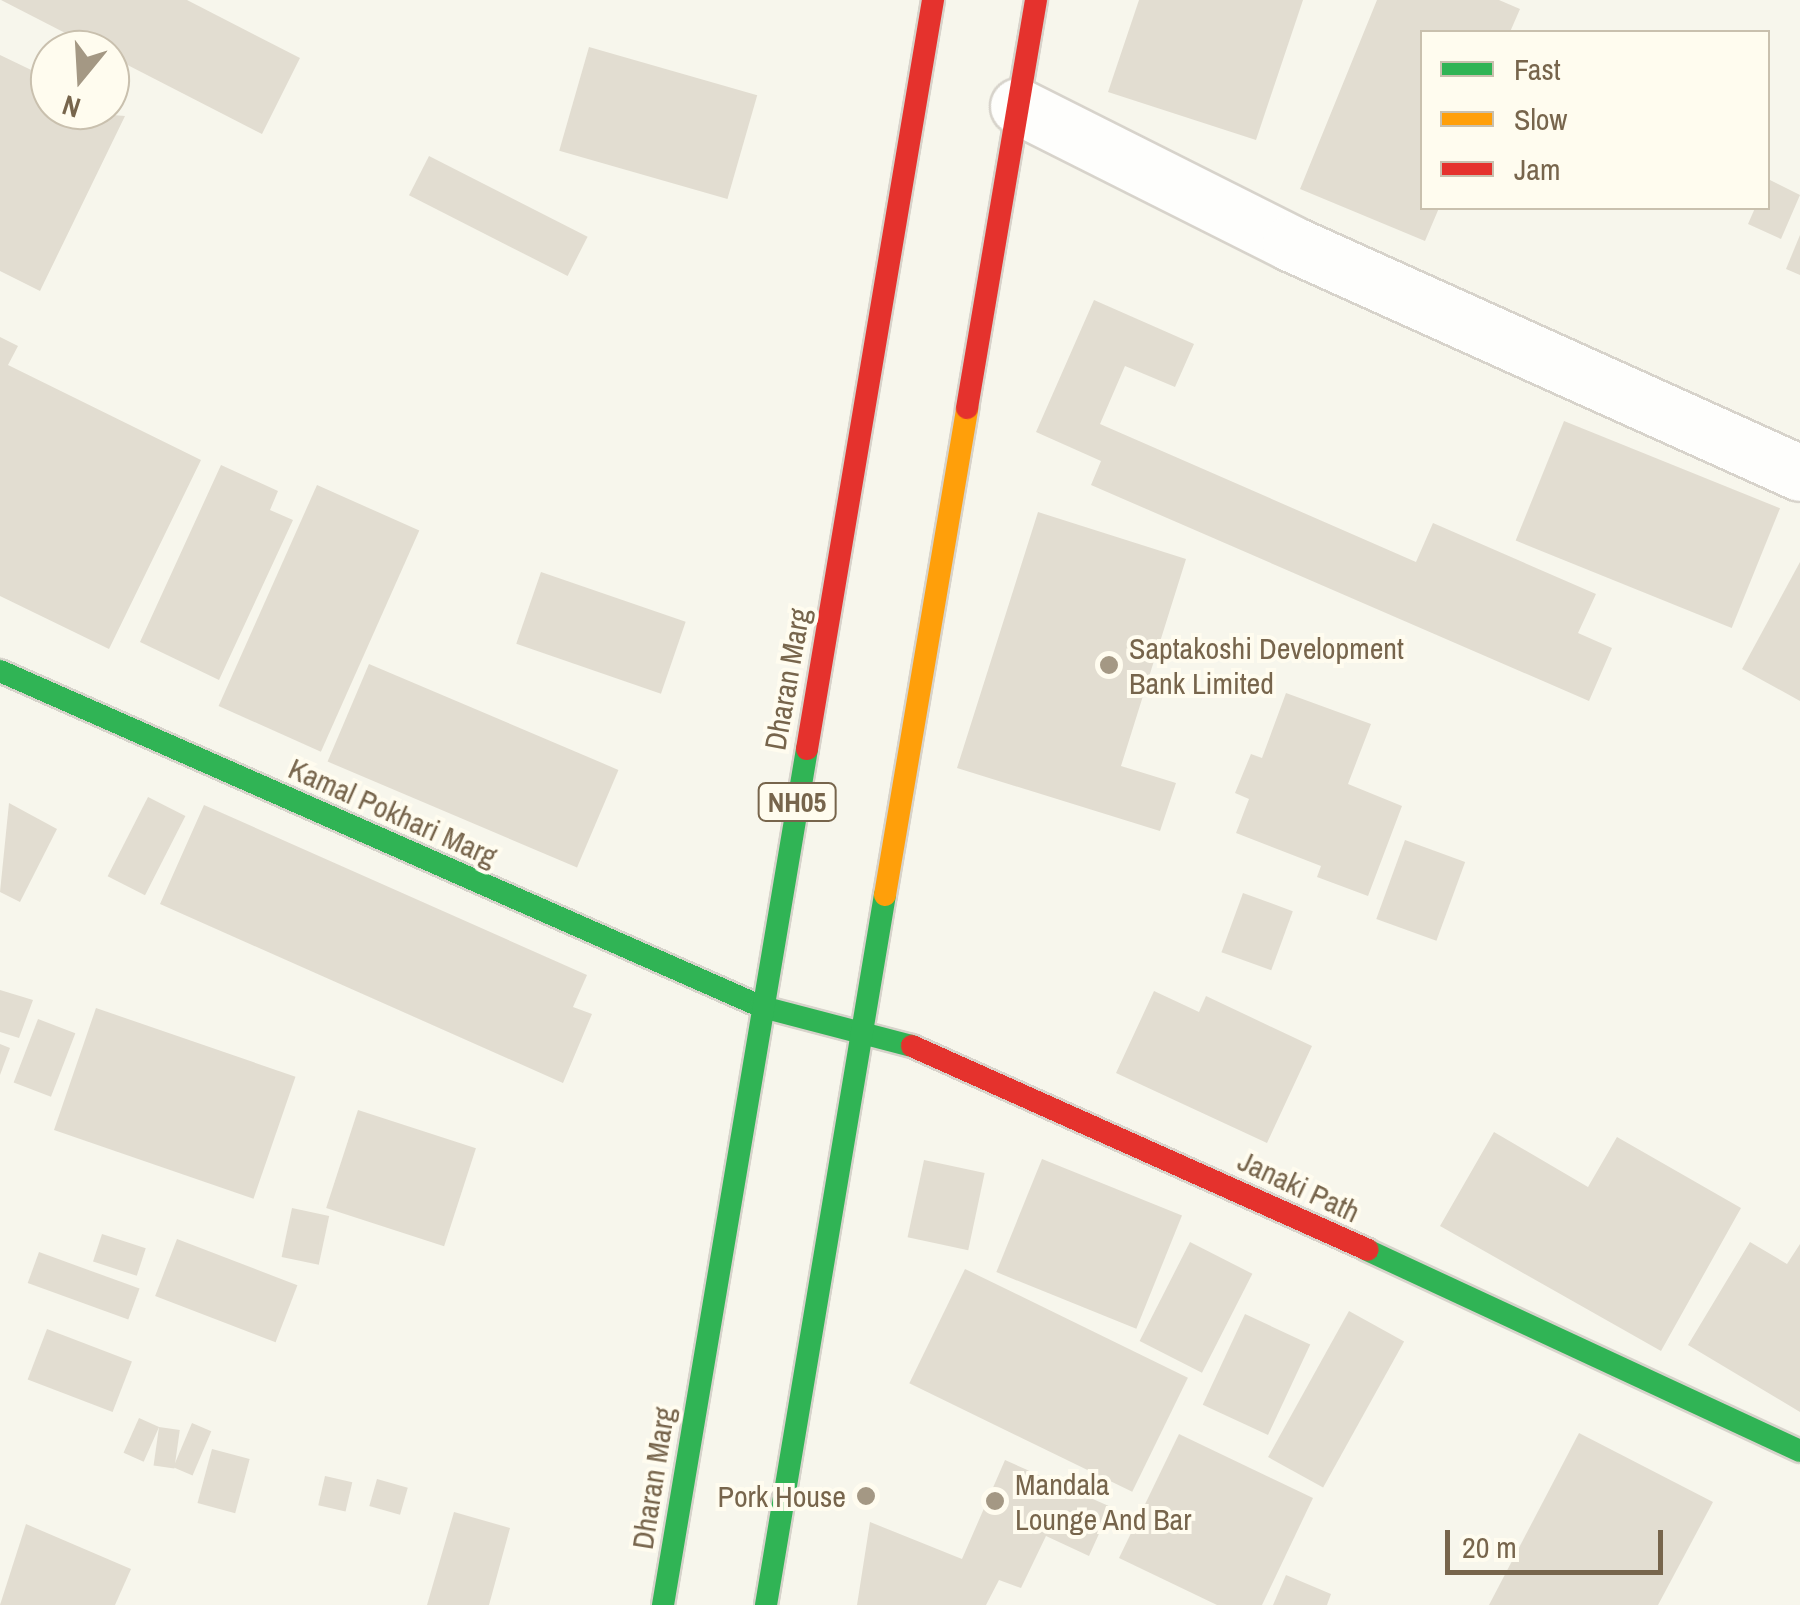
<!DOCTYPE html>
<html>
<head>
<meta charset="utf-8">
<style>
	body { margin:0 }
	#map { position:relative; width:1800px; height:1605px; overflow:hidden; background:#f7f6ec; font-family:"Archivo Narrow",sans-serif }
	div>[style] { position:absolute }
	.building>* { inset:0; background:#e2ddd1; transform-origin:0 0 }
	.roads { filter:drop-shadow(2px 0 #d7d3cb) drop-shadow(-2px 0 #d7d3cb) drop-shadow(0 2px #d7d3cb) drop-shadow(0 -2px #d7d3cb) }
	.street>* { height:55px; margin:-27.5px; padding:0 27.5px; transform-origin:27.5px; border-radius:27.5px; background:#fefefc }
	.fast>* { height:22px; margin:-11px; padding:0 11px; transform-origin:11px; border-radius:11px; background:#30b455 }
	.slow>* { height:22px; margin:-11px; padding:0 11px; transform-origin:11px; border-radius:11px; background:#ff9f0a }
	.jam>* { height:22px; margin:-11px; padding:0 11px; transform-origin:11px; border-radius:11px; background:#e5322d }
	.dots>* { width:28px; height:28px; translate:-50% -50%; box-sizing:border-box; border:5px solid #fffcef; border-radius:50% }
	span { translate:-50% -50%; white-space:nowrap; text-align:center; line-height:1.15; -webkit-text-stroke:8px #fffcef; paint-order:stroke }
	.shield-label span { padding:2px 8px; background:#fffcef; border:2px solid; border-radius:8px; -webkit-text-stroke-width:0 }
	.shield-label { font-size:28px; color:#77654c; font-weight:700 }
	.poi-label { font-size:30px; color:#77654c }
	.left { translate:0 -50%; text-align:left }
	.right { translate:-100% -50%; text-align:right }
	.street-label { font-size:30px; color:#77654c }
	.legend { position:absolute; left:1420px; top:30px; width:350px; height:180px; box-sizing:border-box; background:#fffcef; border:2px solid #c9c0ae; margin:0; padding:12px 18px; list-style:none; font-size:30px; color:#77654c }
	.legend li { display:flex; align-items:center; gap:20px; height:50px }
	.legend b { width:50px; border:2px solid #c9c0ae }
	.north { position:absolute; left:30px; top:30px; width:100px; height:100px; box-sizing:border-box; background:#fffcef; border:2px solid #c9c0ae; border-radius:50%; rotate:198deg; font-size:28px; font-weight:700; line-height:40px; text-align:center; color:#77654c }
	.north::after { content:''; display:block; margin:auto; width:35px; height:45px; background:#a49884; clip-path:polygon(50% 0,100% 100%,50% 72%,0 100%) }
	.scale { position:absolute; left:1445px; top:1530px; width:218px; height:45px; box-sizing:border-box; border:5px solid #77654c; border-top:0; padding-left:12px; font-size:30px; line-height:35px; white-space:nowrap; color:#77654c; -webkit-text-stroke:8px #fffcef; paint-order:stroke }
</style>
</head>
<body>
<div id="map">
	<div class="building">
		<div style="clip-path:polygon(1px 0,187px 0,300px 58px,262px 134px)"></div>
		<div style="clip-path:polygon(1139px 0,1303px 0,1256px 140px,1108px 92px)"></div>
		<div style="clip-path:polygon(1377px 0,1499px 0,1520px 9px,1510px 32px,1422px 32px,1422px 208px,1439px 208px,1425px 241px,1300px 189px)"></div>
		<div style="left:589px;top:47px;width:175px;height:108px;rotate:16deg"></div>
		<div style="clip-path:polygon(0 55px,50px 79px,50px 110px,125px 116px,40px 291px,0 271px)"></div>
		<div style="left:429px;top:156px;width:178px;height:44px;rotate:27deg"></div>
		<div style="clip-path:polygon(1768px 179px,1800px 195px,1781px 239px,1748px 224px,1755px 208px,1768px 208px)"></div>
		<div style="clip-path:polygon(1800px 235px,1800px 275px,1786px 269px)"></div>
		<div style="clip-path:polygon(1094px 300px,1194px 344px,1175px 387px,1125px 366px,1100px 424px,1416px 562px,1433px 523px,1596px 594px,1578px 633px,1612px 648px,1589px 701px,1091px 485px,1101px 461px,1036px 432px)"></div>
		<div style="clip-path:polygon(0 337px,18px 346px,8px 365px,201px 460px,109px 649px,0 596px)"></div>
		<div style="left:1564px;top:421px;width:233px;height:129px;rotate:22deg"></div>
		<div style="clip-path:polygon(221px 465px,278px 491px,270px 510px,293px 520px,219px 680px,140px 642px)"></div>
		<div style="left:317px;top:485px;width:112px;height:242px;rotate:24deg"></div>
		<div style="clip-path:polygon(1038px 512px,1186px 559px,1121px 766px,1176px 783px,1160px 831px,957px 768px)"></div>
		<div style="clip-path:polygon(1800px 562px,1800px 701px,1742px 669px)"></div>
		<div style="left:541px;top:572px;width:153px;height:76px;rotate:19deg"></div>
		<div style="left:369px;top:664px;width:271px;height:106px;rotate:23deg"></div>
		<div style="clip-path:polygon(1286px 693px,1371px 724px,1348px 784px,1402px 806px,1368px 896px,1317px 877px,1321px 866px,1236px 833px,1249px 799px,1235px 793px,1251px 754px,1262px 758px)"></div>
		<div style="left:148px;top:797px;width:42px;height:89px;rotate:27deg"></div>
		<div style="clip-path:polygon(9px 803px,57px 829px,20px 902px,0 892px)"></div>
		<div style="clip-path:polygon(204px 805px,587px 975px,573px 1007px,592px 1014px,563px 1083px,160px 904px)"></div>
		<div style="left:1405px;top:840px;width:64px;height:84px;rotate:20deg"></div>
		<div style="left:1243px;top:893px;width:53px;height:63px;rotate:20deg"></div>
		<div style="clip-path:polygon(0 990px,33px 1000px,19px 1038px,0 1032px)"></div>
		<div style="clip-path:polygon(1154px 991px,1199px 1012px,1206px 996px,1312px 1046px,1267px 1143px,1116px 1073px)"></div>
		<div style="left:96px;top:1008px;width:211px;height:129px;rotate:19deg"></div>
		<div style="left:38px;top:1019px;width:40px;height:68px;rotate:21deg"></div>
		<div style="clip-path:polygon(0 1044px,10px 1048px,0 1075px)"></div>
		<div style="left:358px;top:1110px;width:124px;height:103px;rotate:18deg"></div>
		<div style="clip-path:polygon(1494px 1132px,1588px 1187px,1617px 1137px,1741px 1208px,1661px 1351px,1440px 1226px)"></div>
		<div style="left:1042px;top:1159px;width:151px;height:122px;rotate:22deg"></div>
		<div style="left:924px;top:1160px;width:62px;height:79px;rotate:12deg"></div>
		<div style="left:292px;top:1208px;width:38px;height:50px;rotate:12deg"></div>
		<div style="left:102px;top:1234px;width:46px;height:29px;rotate:18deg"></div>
		<div style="left:177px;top:1239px;width:129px;height:61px;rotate:21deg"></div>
		<div style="left:1190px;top:1242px;width:70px;height:111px;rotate:27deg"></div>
		<div style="clip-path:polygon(1750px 1242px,1787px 1264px,1800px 1244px,1800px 1412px,1688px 1345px)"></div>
		<div style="left:39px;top:1252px;width:107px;height:33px;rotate:20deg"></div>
		<div style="left:965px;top:1269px;width:248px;height:127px;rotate:26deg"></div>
		<div style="left:1349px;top:1311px;width:63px;height:167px;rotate:29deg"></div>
		<div style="left:1245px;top:1314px;width:72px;height:100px;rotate:25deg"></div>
		<div style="left:47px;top:1329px;width:91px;height:54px;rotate:21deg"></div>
		<div style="left:139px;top:1418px;width:22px;height:38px;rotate:24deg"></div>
		<div style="left:192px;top:1423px;width:21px;height:48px;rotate:23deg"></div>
		<div style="left:159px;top:1427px;width:21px;height:39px;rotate:8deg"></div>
		<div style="clip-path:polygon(1579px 1433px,1713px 1502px,1658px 1605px,1489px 1605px)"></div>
		<div style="clip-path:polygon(1179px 1434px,1313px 1498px,1262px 1605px,1217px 1605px,1119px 1558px)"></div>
		<div style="left:212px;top:1449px;width:39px;height:56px;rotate:15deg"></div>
		<div style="clip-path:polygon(1005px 1460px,1111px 1507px,1089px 1556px,1046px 1536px,1021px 1588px,999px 1580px,986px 1605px,857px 1605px,870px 1522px,962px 1559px)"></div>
		<div style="left:325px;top:1476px;width:28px;height:30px;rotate:13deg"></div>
		<div style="left:377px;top:1479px;width:32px;height:28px;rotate:16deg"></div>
		<div style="clip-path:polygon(454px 1512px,510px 1528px,489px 1605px,427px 1605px)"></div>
		<div style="clip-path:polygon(26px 1524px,131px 1569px,115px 1605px,0 1605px)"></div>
		<div style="clip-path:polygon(1286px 1575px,1331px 1594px,1327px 1605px,1273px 1605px)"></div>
	</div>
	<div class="roads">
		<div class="street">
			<div style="left:1018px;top:106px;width:305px;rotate:26.7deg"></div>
			<div style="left:1290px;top:243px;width:559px;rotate:24.27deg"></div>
		</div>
		<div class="fast">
			<div style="left:0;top:671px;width:833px;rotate:23.79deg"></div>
			<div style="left:762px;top:1007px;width:155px;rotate:14.6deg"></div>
			<div style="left:1367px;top:1250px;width:477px;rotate:24.9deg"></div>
			<div style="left:663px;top:1605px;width:868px;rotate:-80.45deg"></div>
			<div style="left:766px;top:1605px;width:720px;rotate:-80.49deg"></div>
		</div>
		<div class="slow">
			<div style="left:885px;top:895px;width:494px;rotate:-80.4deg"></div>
		</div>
		<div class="jam">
			<div style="left:967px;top:408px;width:414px;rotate:-80.4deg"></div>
			<div style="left:807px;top:749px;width:760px;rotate:-80.45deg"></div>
			<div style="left:912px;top:1046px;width:499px;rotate:24.1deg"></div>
		</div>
	</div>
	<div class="dots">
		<div style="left:1109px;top:665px;background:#a49884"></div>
		<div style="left:866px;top:1496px;background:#a49884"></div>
		<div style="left:995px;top:1501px;background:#a49884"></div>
	</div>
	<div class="shield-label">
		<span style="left:797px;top:802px">NH05</span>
	</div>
	<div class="poi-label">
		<span class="left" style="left:1129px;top:665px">Saptakoshi Development<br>Bank Limited</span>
		<span class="left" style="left:1015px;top:1501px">Mandala<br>Lounge And Bar</span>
		<span class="right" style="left:846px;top:1496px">Pork House</span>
	</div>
	<div class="street-label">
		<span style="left:787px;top:679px;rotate:-80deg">Dharan Marg</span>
		<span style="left:393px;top:812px;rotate:24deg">Kamal Pokhari Marg</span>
		<span style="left:1299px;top:1186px;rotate:25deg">Janaki Path</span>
		<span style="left:653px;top:1478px;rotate:-81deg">Dharan Marg</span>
	</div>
	<ul class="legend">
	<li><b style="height:12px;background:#30b455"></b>Fast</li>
	<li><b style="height:12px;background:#ff9f0a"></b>Slow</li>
	<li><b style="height:12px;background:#e5322d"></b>Jam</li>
	</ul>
	<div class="north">N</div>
	<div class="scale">20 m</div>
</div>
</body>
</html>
